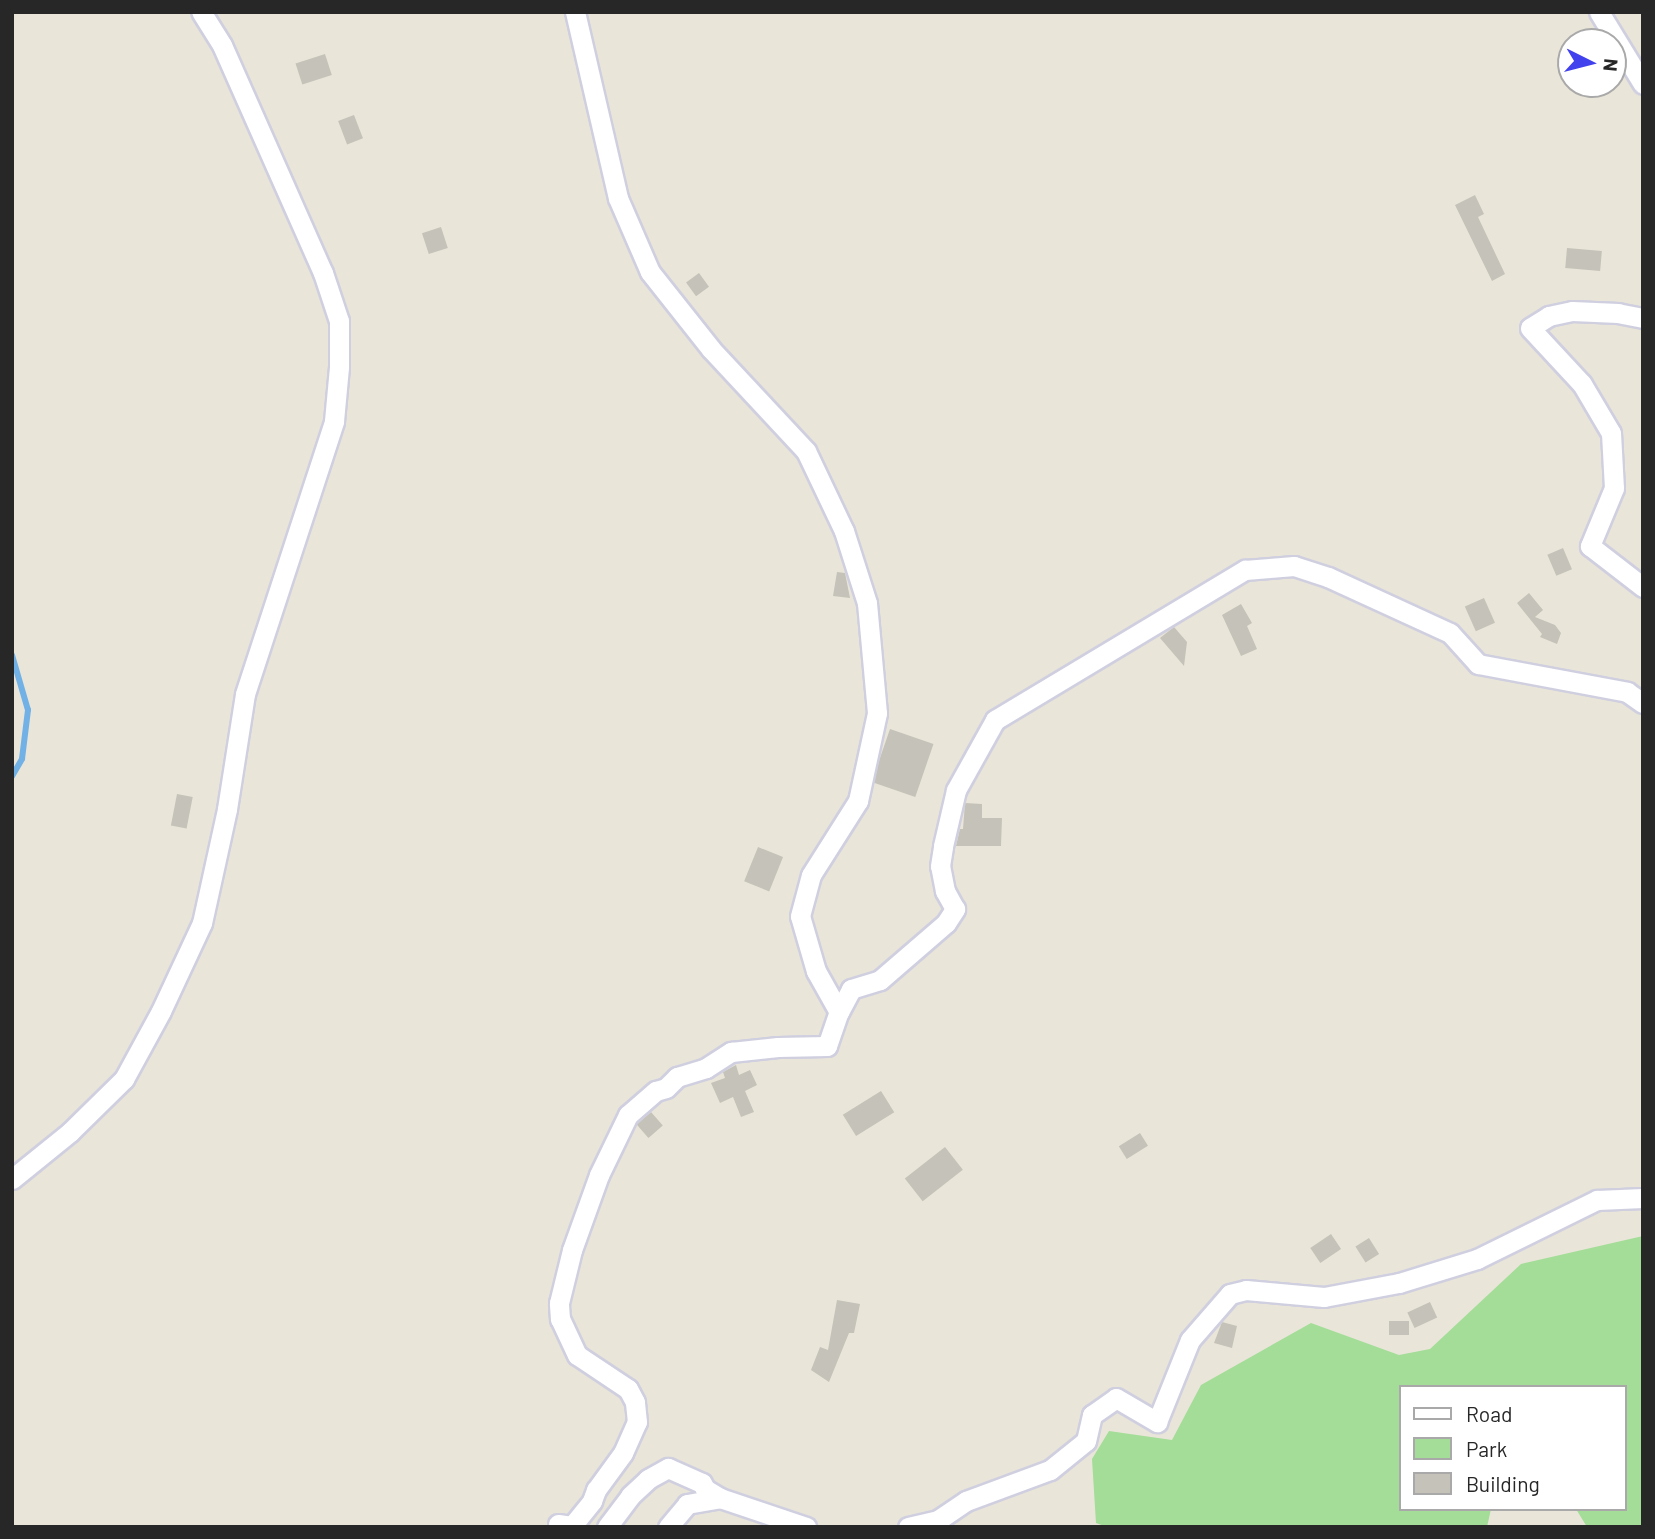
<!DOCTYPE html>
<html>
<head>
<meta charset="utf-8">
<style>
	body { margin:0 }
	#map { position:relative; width:1655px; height:1539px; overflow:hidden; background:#e9e5d9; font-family:Barlow,sans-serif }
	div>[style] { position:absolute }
	.green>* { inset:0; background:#a3dd98 }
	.stream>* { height:6px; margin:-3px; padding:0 3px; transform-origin:3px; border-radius:3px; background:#71b1e6 }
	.building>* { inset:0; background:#c4c2b9; transform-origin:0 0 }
	.roads { filter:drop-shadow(2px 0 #cfcfe0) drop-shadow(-2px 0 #cfcfe0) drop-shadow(0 2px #cfcfe0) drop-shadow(0 -2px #cfcfe0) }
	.minor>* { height:19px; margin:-9.5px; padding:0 9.5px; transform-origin:9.5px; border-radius:9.5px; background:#fff }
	span { translate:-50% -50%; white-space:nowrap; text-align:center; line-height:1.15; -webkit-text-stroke:6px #fff; paint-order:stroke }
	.frame { position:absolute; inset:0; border:14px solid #272727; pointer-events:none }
	.legend { position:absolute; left:1399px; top:1385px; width:228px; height:126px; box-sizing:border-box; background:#fff; border:2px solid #a9a9a9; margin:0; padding:9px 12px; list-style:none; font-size:21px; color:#272727 }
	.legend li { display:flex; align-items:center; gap:14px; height:35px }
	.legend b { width:35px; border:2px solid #a9a9a9 }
	.north { position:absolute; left:1557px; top:28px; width:70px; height:70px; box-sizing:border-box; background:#fff; border:2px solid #a9a9a9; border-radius:50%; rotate:96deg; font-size:19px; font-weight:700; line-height:28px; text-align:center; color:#272727 }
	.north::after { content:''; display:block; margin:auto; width:24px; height:32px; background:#4241ee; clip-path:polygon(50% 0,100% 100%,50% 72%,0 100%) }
</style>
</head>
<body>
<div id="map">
	<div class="green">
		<div style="clip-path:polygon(1643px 1236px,1643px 1527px,1587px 1527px,1576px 1509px,1625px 1509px,1625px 1387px,1401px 1387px,1401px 1509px,1491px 1509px,1487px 1527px,1107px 1527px,1096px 1523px,1092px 1459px,1109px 1431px,1172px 1440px,1201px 1385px,1311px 1323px,1399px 1355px,1430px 1349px,1521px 1264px)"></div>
	</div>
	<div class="stream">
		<div style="left:12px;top:655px;width:57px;rotate:73.8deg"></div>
		<div style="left:28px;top:710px;width:49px;rotate:97deg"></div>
		<div style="left:22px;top:759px;width:20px;rotate:120deg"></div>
	</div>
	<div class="building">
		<div style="left:325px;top:54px;width:22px;height:31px;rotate:72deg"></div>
		<div style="left:354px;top:115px;width:25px;height:17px;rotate:69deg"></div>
		<div style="clip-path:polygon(1475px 195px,1484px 214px,1478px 217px,1505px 274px,1492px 281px,1455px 205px)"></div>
		<div style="left:441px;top:227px;width:22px;height:20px;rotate:72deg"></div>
		<div style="left:1567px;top:248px;width:35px;height:20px;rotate:5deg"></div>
		<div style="left:699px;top:273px;width:17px;height:16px;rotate:54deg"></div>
		<div style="left:1563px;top:548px;width:23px;height:17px;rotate:67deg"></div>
		<div style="clip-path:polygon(837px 572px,845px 573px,850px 598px,833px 596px)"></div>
		<div style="clip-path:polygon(1529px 593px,1543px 610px,1535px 617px,1555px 625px,1561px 633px,1557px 644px,1540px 637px,1542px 634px,1517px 603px)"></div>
		<div style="left:1484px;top:598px;width:27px;height:21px;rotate:66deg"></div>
		<div style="clip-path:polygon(1241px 604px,1252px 623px,1247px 626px,1257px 649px,1241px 656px,1222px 615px)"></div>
		<div style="clip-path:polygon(1174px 627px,1187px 642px,1184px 666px,1160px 638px)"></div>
		<div style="left:890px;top:729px;width:46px;height:56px;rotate:19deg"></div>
		<div style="left:177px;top:794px;width:16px;height:32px;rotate:11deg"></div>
		<div style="clip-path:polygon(965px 803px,982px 804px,982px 818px,1002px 818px,1001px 846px,956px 846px,960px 829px,963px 829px)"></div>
		<div style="left:758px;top:847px;width:27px;height:37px;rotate:22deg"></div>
		<div style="clip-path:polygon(736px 1065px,739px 1075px,750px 1070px,757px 1085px,745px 1091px,754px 1112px,741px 1117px,733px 1097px,720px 1103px,711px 1083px,725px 1078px,723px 1072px)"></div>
		<div style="left:881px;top:1091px;width:25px;height:45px;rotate:58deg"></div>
		<div style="left:651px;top:1112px;width:18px;height:19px;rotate:49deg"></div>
		<div style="left:1140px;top:1133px;width:15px;height:25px;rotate:58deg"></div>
		<div style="left:945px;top:1147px;width:29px;height:51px;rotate:52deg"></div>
		<div style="left:1331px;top:1234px;width:18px;height:25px;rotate:56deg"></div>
		<div style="left:1369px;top:1238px;width:19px;height:16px;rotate:58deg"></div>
		<div style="clip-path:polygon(837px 1300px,860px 1304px,854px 1333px,849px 1333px,829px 1382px,811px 1370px,820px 1347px,828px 1350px)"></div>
		<div style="left:1430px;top:1302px;width:17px;height:25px;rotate:65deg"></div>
		<div style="left:1389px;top:1321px;width:20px;height:14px"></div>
		<div style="clip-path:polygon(1222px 1322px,1237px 1326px,1232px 1348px,1214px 1343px)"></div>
	</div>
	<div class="roads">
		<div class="minor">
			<div style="left:1599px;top:12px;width:84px;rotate:58.6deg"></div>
			<div style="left:1643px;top:318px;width:25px;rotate:-169deg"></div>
			<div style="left:1618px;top:313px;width:46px;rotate:-177.5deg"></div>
			<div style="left:1572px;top:311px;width:24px;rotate:168deg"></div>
			<div style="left:1549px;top:316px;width:22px;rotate:148deg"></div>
			<div style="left:1530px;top:328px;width:76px;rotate:47.1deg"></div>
			<div style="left:1582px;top:384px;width:57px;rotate:59.4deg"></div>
			<div style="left:1611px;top:433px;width:55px;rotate:86.9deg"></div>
			<div style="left:1614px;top:488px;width:63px;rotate:112.5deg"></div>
			<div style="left:1590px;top:546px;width:67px;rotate:37.7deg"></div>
			<div style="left:839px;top:1012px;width:26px;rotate:-62deg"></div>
			<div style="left:851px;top:989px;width:30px;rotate:-17deg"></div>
			<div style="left:880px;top:980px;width:87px;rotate:-40.8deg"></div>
			<div style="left:946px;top:923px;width:17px;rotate:-57deg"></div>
			<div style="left:955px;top:909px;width:21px;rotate:-119deg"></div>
			<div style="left:945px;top:891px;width:25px;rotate:-101deg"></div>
			<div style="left:940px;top:866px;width:20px;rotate:-81deg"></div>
			<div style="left:943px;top:846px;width:57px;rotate:-76.9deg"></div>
			<div style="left:956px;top:790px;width:80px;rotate:-60.9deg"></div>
			<div style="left:995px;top:720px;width:292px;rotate:-31deg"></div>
			<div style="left:1245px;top:570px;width:49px;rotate:-4.7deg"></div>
			<div style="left:1294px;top:566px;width:36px;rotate:18deg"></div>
			<div style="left:1328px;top:577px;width:134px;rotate:24.7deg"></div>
			<div style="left:1450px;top:633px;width:42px;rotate:47.9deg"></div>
			<div style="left:1478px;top:664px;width:152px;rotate:10.6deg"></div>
			<div style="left:1627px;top:692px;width:19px;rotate:35deg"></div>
			<div style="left:12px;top:1179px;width:75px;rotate:-39deg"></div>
			<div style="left:70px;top:1132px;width:76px;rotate:-44.5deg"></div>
			<div style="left:124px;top:1079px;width:77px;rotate:-61.4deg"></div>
			<div style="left:161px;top:1011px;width:97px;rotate:-65deg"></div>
			<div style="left:202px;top:923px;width:117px;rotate:-77.6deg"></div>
			<div style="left:227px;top:809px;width:116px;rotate:-81.1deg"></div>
			<div style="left:245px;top:694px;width:287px;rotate:-71.9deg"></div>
			<div style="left:334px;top:421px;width:54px;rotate:-84.7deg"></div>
			<div style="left:339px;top:367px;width:46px;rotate:-90deg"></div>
			<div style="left:339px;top:321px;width:51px;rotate:-108.4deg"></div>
			<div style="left:323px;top:273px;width:249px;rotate:-113.9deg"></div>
			<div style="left:222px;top:45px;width:39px;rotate:-122deg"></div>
			<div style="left:558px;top:1524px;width:14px;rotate:8deg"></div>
			<div style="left:572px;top:1526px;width:32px;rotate:-51deg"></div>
			<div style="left:592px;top:1501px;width:12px;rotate:-70deg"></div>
			<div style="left:596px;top:1490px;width:46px;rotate:-53.9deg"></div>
			<div style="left:623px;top:1453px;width:34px;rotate:-66deg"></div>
			<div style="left:637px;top:1422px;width:20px;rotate:-96deg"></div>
			<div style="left:635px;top:1402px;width:15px;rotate:-118deg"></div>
			<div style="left:628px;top:1389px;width:61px;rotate:-146.3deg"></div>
			<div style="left:577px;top:1355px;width:40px;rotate:-115deg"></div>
			<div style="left:560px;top:1319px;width:16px;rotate:-94deg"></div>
			<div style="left:559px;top:1303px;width:55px;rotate:-76.2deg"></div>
			<div style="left:572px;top:1250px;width:80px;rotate:-70.2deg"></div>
			<div style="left:599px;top:1175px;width:67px;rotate:-64.2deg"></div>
			<div style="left:628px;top:1115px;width:37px;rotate:-41deg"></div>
			<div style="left:656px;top:1091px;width:10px;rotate:-17deg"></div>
			<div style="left:666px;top:1088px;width:16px;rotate:-45deg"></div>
			<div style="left:677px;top:1077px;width:30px;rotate:-17deg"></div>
			<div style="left:706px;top:1068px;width:30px;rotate:-33deg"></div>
			<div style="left:731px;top:1052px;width:47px;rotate:-6.1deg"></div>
			<div style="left:778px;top:1047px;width:49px;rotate:-1.2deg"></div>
			<div style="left:827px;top:1046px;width:36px;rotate:-71deg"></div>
			<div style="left:839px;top:1012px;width:47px;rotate:-119.3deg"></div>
			<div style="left:816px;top:971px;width:57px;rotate:-106.2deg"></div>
			<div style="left:800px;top:916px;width:42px;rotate:-75deg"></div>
			<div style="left:811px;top:875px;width:88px;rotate:-57.6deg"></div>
			<div style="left:858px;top:801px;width:90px;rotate:-77.8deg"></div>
			<div style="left:877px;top:713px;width:110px;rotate:-95.2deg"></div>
			<div style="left:867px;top:603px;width:76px;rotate:-107.7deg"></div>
			<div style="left:844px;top:531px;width:89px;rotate:-115.4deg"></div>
			<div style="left:806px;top:451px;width:139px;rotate:-133deg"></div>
			<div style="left:711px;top:349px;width:98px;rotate:-128.4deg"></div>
			<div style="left:650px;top:272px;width:81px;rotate:-113.4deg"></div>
			<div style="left:618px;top:198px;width:191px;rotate:-103deg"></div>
			<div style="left:607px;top:1527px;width:39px;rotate:-53deg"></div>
			<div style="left:630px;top:1496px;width:25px;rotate:-43deg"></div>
			<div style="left:648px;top:1479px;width:23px;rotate:-29deg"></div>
			<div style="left:668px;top:1468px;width:37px;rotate:24deg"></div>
			<div style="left:702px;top:1483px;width:7px;rotate:63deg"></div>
			<div style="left:705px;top:1489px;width:17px;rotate:31deg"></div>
			<div style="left:668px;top:1527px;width:30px;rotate:-50deg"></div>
			<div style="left:687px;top:1504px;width:34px;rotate:-10deg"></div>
			<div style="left:720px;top:1498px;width:91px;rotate:18.6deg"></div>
			<div style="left:908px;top:1527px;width:31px;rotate:-13deg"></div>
			<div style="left:938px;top:1520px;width:34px;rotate:-34deg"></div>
			<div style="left:966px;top:1501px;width:90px;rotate:-20.3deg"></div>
			<div style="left:1050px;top:1470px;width:46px;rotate:-38.9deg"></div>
			<div style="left:1086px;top:1441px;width:27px;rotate:-77deg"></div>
			<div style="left:1092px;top:1415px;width:29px;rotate:-35deg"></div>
			<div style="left:1116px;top:1398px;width:48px;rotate:30.3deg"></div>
			<div style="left:1157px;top:1422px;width:88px;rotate:-68.1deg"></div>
			<div style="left:1190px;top:1340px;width:61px;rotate:-49deg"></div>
			<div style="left:1230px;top:1294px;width:16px;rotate:-14deg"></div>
			<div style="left:1246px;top:1290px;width:78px;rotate:5.1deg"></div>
			<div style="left:1324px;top:1297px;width:76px;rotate:-10.6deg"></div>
			<div style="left:1399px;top:1283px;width:82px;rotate:-17.1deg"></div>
			<div style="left:1477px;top:1259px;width:134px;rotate:-26.2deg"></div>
			<div style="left:1597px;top:1200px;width:46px;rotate:-2.5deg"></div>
		</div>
	</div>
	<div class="frame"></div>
	<ul class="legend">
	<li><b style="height:9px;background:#fff"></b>Road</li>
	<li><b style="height:19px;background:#a3dd98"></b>Park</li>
	<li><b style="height:19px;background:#c4c2b9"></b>Building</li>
	</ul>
	<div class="north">N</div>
</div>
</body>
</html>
